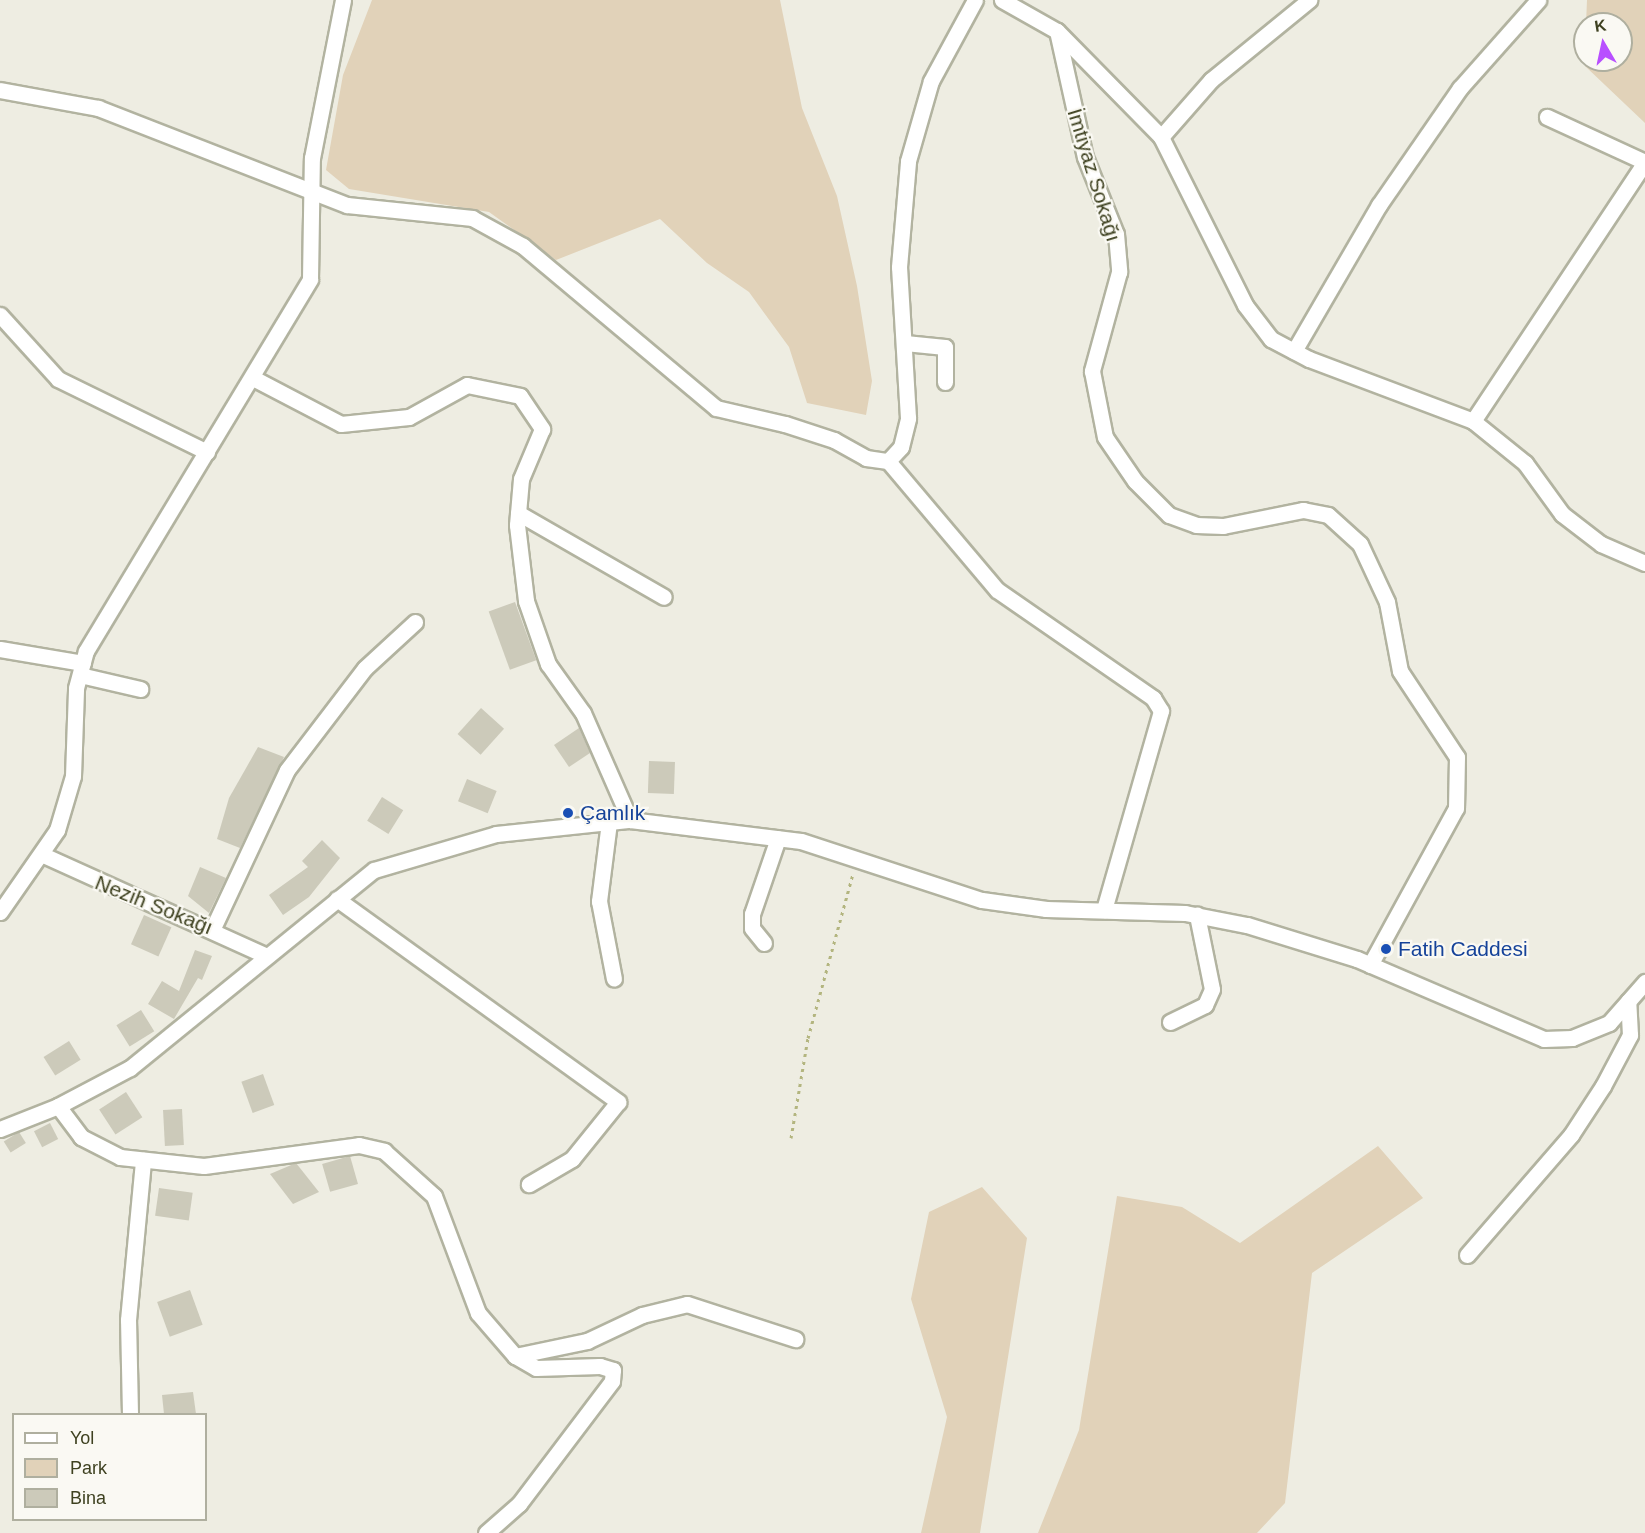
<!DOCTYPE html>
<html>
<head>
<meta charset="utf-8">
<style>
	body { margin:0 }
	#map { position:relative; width:1645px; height:1533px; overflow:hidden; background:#eeede2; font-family:Arial,sans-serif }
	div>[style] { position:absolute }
	.green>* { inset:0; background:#e1d2b9 }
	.building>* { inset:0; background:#cccaba; transform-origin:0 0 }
	.path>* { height:3px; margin-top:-1.5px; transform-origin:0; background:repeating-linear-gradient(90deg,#b3b57f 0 3px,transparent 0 7.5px) }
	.roads { filter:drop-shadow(2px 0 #b2b3a0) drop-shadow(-2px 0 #b2b3a0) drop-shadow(0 2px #b2b3a0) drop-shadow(0 -2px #b2b3a0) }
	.minor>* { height:15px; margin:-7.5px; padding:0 7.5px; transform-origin:7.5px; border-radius:7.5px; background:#fff }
	.dots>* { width:16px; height:16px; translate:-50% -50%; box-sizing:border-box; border:3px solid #faf9f3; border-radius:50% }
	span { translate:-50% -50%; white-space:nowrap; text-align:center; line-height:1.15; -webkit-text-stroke:4.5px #faf9f3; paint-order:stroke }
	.street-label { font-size:21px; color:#3e4120 }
	.transit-label { font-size:21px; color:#164399 }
	.left { translate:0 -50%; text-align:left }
	.legend { position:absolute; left:12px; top:1413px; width:195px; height:108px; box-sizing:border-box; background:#faf9f3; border:2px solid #afaf9f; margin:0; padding:8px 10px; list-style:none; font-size:18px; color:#3e4120 }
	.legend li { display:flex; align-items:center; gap:12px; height:30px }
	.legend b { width:30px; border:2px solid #afaf9f }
	.north { position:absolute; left:1573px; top:12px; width:60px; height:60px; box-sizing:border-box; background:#faf9f3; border:2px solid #afaf9f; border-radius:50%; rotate:351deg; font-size:16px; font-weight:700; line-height:24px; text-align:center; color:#3e4120 }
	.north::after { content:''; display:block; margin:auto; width:21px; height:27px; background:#b84fff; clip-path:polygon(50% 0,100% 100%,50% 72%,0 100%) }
</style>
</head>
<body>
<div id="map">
	<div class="green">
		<div style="clip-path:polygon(372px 0,780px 0,802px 108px,837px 196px,857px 286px,872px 381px,866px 415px,807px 403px,789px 347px,749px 292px,707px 263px,660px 219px,556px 260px,489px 212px,349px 189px,326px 170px,343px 75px)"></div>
		<div style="clip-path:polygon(1587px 0,1645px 0,1645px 123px,1585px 66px,1586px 60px,1621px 60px,1621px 24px,1586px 24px)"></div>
		<div style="clip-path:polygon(1378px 1146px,1423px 1198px,1312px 1273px,1285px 1503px,1257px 1533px,1038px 1533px,1079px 1430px,1117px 1196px,1182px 1207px,1240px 1243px)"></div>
		<div style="clip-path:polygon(982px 1187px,1027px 1238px,980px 1533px,921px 1533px,947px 1417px,911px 1299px,929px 1212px)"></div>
	</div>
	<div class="building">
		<div style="left:515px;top:602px;width:62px;height:28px;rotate:70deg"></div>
		<div style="left:481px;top:708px;width:31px;height:35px;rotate:42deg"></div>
		<div style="clip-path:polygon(579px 728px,590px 753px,569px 767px,554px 745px)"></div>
		<div style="clip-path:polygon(258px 747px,284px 757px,240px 848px,217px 839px,229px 798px)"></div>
		<div style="left:649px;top:761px;width:26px;height:32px;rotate:2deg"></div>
		<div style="left:467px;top:779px;width:32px;height:24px;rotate:22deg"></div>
		<div style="left:382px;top:797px;width:25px;height:28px;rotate:32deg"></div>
		<div style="clip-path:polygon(322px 840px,340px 858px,309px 897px,283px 915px,269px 895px,308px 867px,302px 861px)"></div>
		<div style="clip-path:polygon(200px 867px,226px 878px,209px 913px,188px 896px)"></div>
		<div style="left:144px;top:915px;width:30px;height:32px;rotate:24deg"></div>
		<div style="clip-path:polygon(195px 950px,212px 956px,202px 980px,198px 978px,174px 1019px,148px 1004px,162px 981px,179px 991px)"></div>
		<div style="left:141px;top:1010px;width:25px;height:29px;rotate:58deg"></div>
		<div style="left:69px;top:1041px;width:22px;height:30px;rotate:58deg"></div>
		<div style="left:263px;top:1074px;width:33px;height:23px;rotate:70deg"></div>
		<div style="left:126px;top:1092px;width:30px;height:32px;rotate:57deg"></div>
		<div style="left:182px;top:1109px;width:36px;height:19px;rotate:87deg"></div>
		<div style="left:50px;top:1123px;width:18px;height:18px;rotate:63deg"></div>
		<div style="left:19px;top:1132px;width:13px;height:18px;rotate:58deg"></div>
		<div style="left:350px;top:1156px;width:29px;height:29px;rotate:74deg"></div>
		<div style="clip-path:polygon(296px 1163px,319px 1192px,293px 1204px,270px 1174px)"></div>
		<div style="left:159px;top:1188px;width:34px;height:28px;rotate:8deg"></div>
		<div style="left:190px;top:1290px;width:37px;height:35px;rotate:70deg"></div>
		<div style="clip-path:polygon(193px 1392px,196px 1414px,164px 1414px,162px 1395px)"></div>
	</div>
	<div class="path">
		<div style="left:791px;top:1138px;width:101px;rotate:-80.4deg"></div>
		<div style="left:808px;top:1038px;width:170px;rotate:-74.7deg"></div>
	</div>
	<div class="roads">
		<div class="minor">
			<div style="left:1002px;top:0;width:63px;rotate:29.4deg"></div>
			<div style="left:1057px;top:31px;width:148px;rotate:45.5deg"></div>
			<div style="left:1161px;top:137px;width:188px;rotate:63.4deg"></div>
			<div style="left:1245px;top:305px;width:43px;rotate:52.6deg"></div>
			<div style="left:1271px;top:339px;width:43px;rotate:27.8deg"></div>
			<div style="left:1309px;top:359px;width:175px;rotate:20.7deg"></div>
			<div style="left:1473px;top:421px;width:67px;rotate:38.9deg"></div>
			<div style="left:1525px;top:463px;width:63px;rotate:54deg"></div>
			<div style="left:1562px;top:514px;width:49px;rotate:37.6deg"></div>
			<div style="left:1601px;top:544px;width:48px;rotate:23.4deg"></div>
			<div style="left:1057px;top:31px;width:129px;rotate:77.5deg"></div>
			<div style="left:1085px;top:157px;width:83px;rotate:68.1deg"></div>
			<div style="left:1116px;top:234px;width:38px;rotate:85deg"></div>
			<div style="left:1119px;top:272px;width:103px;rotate:105.3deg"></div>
			<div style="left:1092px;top:371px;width:67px;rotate:78.9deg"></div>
			<div style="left:1105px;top:437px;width:53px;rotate:55.7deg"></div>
			<div style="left:1135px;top:481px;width:48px;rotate:45deg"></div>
			<div style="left:1169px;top:515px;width:29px;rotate:20deg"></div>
			<div style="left:1196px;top:525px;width:27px;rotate:2deg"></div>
			<div style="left:1223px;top:526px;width:82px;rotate:-11.3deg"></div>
			<div style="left:1303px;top:510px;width:25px;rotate:11deg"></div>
			<div style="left:1328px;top:515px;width:43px;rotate:42.2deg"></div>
			<div style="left:1360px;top:544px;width:64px;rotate:65deg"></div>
			<div style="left:1387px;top:602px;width:70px;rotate:79.3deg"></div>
			<div style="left:1400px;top:671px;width:103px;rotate:56.5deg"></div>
			<div style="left:1457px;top:757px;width:51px;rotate:91.1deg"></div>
			<div style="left:1456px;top:808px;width:179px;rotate:118.7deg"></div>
			<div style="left:0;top:90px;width:100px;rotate:10.4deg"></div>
			<div style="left:98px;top:108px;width:267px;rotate:21.3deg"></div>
			<div style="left:347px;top:205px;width:126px;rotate:5.9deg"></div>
			<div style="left:472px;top:218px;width:58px;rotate:28.8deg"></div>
			<div style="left:523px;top:246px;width:252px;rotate:40deg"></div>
			<div style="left:716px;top:408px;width:71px;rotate:13.1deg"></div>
			<div style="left:785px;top:424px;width:52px;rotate:18.1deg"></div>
			<div style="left:834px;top:440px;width:37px;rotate:29deg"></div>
			<div style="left:866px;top:458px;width:22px;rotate:8deg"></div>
			<div style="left:888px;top:461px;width:169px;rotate:49.8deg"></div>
			<div style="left:997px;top:590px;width:190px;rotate:34.7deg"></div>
			<div style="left:1153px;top:698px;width:15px;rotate:58deg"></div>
			<div style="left:1161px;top:711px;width:207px;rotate:106deg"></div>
			<div style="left:1161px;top:137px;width:76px;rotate:-48.7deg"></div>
			<div style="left:1211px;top:80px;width:127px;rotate:-39.2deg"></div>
			<div style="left:0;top:315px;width:86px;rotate:47.8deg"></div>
			<div style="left:58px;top:379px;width:166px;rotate:26.1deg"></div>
			<div style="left:905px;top:343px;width:40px;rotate:5.7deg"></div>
			<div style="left:945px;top:347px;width:35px;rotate:90deg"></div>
			<div style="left:1294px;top:351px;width:169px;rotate:-59.8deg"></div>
			<div style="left:1379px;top:205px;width:142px;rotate:-55.3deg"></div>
			<div style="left:1460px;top:88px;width:118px;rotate:-48.4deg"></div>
			<div style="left:253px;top:378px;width:99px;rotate:27.6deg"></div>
			<div style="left:341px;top:424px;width:68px;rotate:-5.9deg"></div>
			<div style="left:409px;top:417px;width:66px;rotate:-28.9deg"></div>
			<div style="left:467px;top:385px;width:54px;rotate:11.7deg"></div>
			<div style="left:520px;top:396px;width:40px;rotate:56deg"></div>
			<div style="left:542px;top:429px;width:54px;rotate:112.8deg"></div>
			<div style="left:521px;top:479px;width:46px;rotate:95deg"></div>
			<div style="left:517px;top:525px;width:77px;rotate:83.2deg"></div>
			<div style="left:526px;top:601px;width:67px;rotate:70.8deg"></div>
			<div style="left:548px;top:664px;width:60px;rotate:54.5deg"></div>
			<div style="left:583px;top:713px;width:117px;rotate:66.3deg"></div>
			<div style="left:1473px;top:421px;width:311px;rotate:-56.4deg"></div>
			<div style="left:1645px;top:162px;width:108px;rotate:-155.3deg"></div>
			<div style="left:888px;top:461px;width:19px;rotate:-47deg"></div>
			<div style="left:901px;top:447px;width:30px;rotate:-76deg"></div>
			<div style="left:908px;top:418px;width:151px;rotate:-93.4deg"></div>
			<div style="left:899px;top:267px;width:106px;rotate:-85.1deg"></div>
			<div style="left:908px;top:161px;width:83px;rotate:-74deg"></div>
			<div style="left:931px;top:81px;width:92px;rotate:-61.5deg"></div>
			<div style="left:518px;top:513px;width:168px;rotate:29.9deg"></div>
			<div style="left:0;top:649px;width:84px;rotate:9.6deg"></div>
			<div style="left:80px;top:675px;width:62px;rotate:13.1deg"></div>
			<div style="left:609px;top:822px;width:80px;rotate:97.2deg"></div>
			<div style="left:599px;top:901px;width:79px;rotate:79.1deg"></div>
			<div style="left:41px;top:854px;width:248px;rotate:24.3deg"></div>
			<div style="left:337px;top:899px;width:347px;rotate:35.8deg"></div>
			<div style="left:618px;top:1102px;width:73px;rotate:128.9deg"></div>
			<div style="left:572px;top:1159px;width:50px;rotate:149.8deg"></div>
			<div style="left:0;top:912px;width:100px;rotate:-55.2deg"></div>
			<div style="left:57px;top:830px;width:56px;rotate:-73.5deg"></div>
			<div style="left:73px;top:776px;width:88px;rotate:-88deg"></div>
			<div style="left:76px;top:688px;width:38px;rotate:-75deg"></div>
			<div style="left:86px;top:651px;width:434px;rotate:-58.9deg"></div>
			<div style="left:310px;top:279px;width:121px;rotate:-89.1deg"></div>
			<div style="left:312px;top:158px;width:161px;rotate:-78.9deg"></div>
			<div style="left:213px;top:928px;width:174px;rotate:-64.9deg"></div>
			<div style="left:287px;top:770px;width:128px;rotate:-52.6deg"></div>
			<div style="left:365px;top:668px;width:68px;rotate:-42.6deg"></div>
			<div style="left:764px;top:943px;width:19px;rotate:-129deg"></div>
			<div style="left:752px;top:928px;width:14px;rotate:-90deg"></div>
			<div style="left:752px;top:914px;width:80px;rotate:-71.1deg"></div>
			<div style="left:1170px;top:1022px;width:39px;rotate:-26deg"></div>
			<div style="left:1205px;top:1005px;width:17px;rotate:-66deg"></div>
			<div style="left:1212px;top:989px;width:76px;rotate:-101.5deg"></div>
			<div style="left:58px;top:1106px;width:39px;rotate:53deg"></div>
			<div style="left:81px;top:1137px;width:44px;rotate:27.1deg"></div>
			<div style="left:120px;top:1157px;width:84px;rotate:6.1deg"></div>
			<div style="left:204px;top:1166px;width:156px;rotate:-7.7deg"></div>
			<div style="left:359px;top:1145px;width:26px;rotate:13deg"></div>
			<div style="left:384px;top:1151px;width:67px;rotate:42deg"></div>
			<div style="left:434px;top:1196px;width:125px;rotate:69.4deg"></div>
			<div style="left:478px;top:1313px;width:57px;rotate:49.3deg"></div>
			<div style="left:515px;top:1356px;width:74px;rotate:-11.8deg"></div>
			<div style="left:587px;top:1341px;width:61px;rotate:-25.3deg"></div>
			<div style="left:642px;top:1315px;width:46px;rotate:-13.7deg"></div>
			<div style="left:687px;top:1304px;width:114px;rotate:18deg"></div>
			<div style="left:0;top:1129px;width:62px;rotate:-21.6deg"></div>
			<div style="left:58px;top:1106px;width:81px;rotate:-27.8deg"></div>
			<div style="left:130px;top:1068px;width:314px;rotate:-39.1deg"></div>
			<div style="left:374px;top:870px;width:127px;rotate:-16.4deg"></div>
			<div style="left:496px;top:834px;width:135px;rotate:-6deg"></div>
			<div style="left:630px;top:820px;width:172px;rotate:7deg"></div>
			<div style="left:801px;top:841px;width:190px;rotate:18.1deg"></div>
			<div style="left:982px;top:900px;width:65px;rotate:8deg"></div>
			<div style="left:1046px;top:909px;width:139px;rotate:1.6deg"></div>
			<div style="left:1185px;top:913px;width:63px;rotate:11deg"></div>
			<div style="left:1247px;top:925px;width:115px;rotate:17.2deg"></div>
			<div style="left:1357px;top:959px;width:203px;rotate:23.2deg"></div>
			<div style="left:1544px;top:1039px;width:28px;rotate:-2deg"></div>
			<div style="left:1572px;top:1038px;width:40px;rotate:-22deg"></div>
			<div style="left:1609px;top:1023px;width:55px;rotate:-48.7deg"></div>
			<div style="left:1467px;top:1255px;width:159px;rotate:-49.1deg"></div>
			<div style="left:1571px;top:1135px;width:59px;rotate:-56.9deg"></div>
			<div style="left:1603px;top:1086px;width:58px;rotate:-62.1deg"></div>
			<div style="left:1630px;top:1035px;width:34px;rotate:-93deg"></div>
			<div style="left:130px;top:1414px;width:94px;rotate:-91.2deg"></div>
			<div style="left:128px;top:1320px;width:161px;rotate:-84.6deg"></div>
			<div style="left:486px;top:1533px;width:44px;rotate:-41.3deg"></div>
			<div style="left:519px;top:1504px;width:154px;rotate:-52.9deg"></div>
			<div style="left:612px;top:1381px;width:11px;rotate:-85deg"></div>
			<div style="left:613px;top:1370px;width:14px;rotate:-163deg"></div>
			<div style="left:600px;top:1366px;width:64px;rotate:178.2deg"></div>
			<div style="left:536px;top:1368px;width:24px;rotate:-150deg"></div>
		</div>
	</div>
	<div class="dots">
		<div style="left:568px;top:813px;background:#1a4fb4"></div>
		<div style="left:1386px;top:949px;background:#1a4fb4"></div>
	</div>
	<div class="street-label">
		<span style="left:1094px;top:175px;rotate:73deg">İmtiyaz Sokağı</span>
		<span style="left:154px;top:905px;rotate:22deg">Nezih Sokağı</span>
	</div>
	<div class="transit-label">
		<span class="left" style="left:580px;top:813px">Çamlık</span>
		<span class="left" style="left:1398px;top:949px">Fatih Caddesi</span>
	</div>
	<ul class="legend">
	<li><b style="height:8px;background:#fff"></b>Yol</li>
	<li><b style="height:16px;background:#e1d2b9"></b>Park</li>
	<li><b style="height:16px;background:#cccaba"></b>Bina</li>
	</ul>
	<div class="north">K</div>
</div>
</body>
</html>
